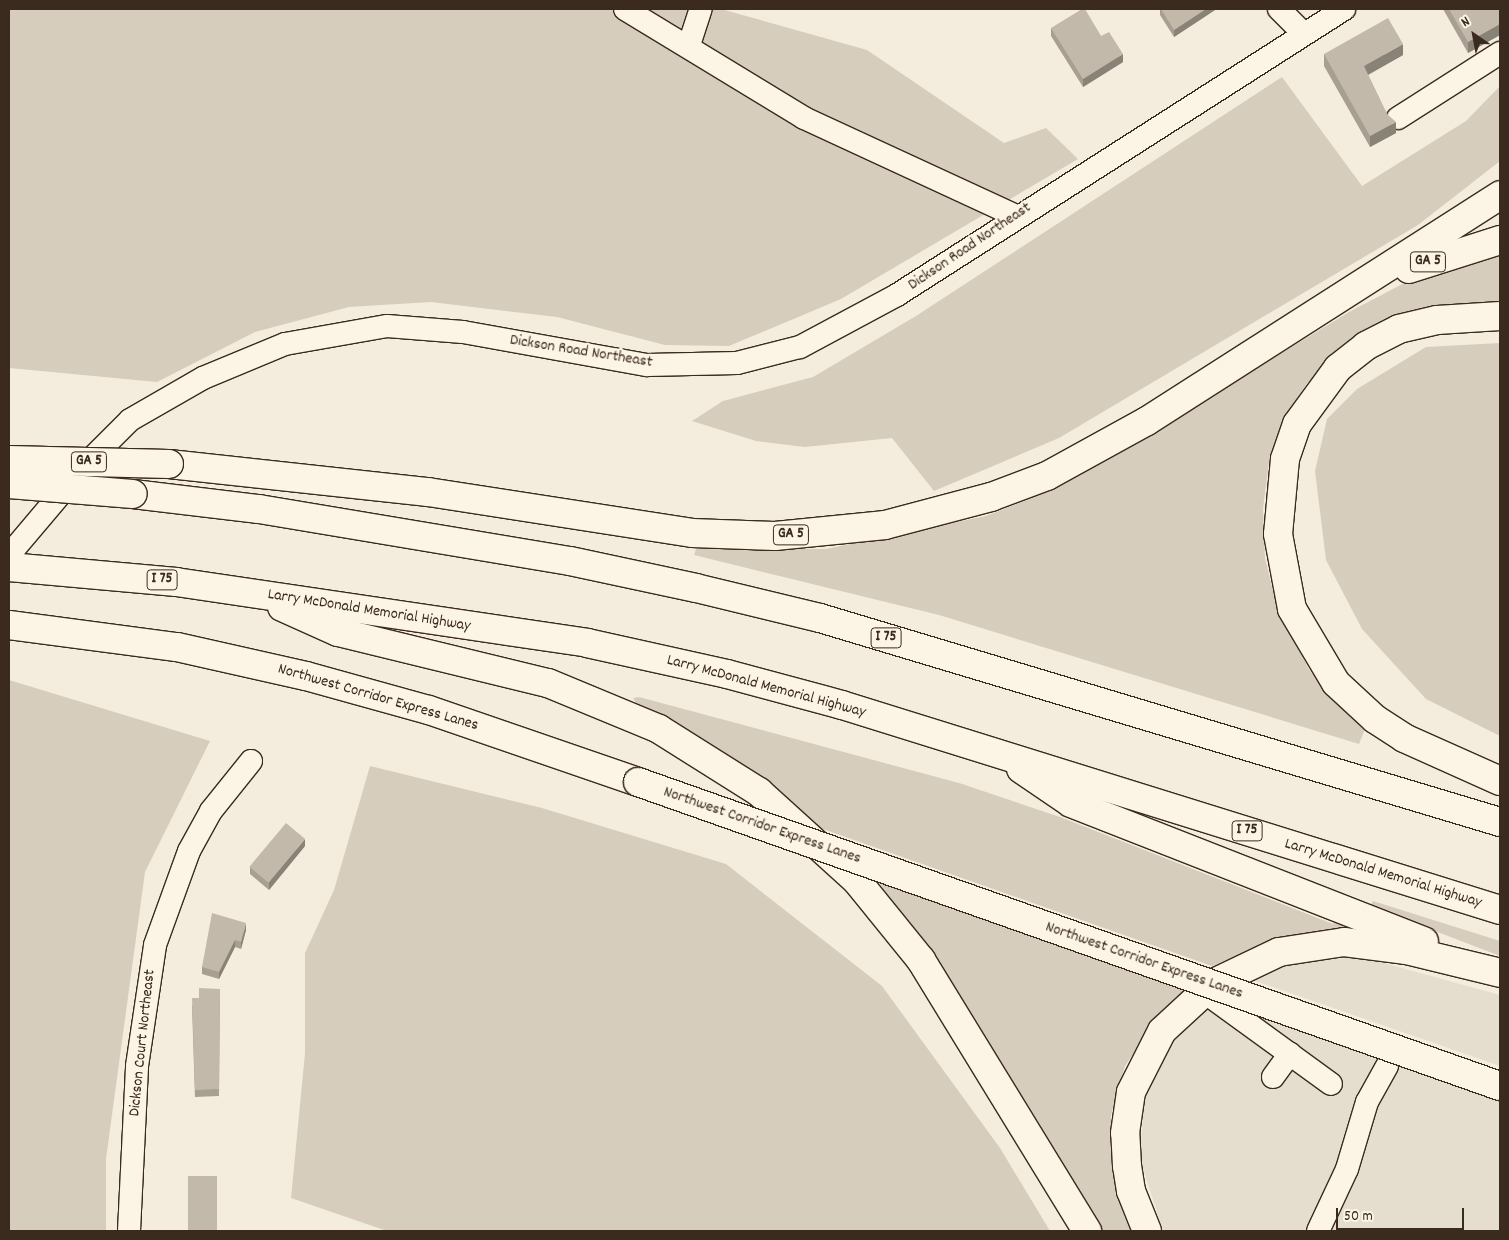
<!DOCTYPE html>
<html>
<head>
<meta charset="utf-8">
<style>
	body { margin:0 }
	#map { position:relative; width:1509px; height:1240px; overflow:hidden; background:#f4eddd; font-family:Dekko,sans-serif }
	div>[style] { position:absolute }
	.built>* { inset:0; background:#e5ddce }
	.green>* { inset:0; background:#d6cdbd }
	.roads { filter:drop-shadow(1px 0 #3b2a1e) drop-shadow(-1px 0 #3b2a1e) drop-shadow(0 1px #3b2a1e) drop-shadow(0 -1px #3b2a1e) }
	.minor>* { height:22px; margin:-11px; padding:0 11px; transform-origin:11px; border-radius:11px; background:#fcf5e5 }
	.highway>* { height:28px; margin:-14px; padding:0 14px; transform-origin:14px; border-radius:14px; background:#fcf5e5 }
	.bridges { filter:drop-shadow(1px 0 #3b2a1e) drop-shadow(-1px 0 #3b2a1e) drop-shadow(0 1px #3b2a1e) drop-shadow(0 -1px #3b2a1e) }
	.highway-bridge>* { height:28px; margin:-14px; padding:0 14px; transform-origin:14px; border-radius:14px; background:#fcf5e5 }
	.wall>* { inset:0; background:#a89f92 }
	.shaded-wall>* { inset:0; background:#888277 }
	.building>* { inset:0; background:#c3b9aa; transform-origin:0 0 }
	span { translate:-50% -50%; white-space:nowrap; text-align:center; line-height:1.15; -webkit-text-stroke:4.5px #fcf5e5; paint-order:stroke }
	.shield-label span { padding:1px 4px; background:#fcf5e5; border:1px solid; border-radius:4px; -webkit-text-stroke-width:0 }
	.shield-label { font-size:15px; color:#3b2a1e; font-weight:700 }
	.street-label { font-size:16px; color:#3b2a1e }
	.frame { position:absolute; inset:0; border:10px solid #3b2a1e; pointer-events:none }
	.north { position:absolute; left:1449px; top:10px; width:50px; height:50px; -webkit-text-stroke:4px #fcf5e5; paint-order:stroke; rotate:327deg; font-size:14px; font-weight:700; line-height:20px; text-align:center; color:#3b2a1e }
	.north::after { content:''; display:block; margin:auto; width:18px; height:22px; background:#3b2a1e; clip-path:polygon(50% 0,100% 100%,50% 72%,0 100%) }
	.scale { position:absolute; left:1336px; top:1208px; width:128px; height:22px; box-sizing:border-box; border:2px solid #3b2a1e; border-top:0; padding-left:6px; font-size:15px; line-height:18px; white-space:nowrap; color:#3b2a1e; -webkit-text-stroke:4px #fcf5e5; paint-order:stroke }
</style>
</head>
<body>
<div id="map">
	<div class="built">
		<div style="clip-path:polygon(1362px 957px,1500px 995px,1500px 1066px,1247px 978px,1291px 962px)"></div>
		<div style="clip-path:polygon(1204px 1008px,1241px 1010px,1500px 1100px,1500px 1231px,1163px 1231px,1140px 1159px,1144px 1100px,1165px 1050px)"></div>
	</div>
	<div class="green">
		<div style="clip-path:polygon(9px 9px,721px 9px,867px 50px,1004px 143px,1046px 128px,1078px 159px,841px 299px,729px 346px,665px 345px,557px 317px,431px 302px,349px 307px,255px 332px,157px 382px,9px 368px)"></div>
		<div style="clip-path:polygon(1282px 77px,1362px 186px,1466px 121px,1500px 86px,1500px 161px,1418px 225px,1059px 438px,934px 491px,892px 438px,805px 447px,756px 441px,692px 421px,723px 401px,813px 377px,916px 316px)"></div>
		<div style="clip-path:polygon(1500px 250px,1500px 303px,1436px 305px,1365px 330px,1307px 383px,1288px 412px,1269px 462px,1263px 509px,1265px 558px,1274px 595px,1308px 668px,1329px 695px,1365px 729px,1359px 744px,939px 615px,694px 555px,696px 549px,826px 549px,986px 516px,1032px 498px,1130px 446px,1349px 312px,1414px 278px)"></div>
		<div style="clip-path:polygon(1500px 343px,1500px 736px,1426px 699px,1362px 629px,1326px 560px,1315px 471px,1327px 419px,1357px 389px,1426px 347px)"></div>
		<div style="clip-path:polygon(9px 680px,210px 741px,145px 872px,106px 1159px,106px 1231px,9px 1231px)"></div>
		<div style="clip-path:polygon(639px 697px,959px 783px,1060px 817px,1333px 924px,1338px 916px,1370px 936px,1331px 932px,1280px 937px,1212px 966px,820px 828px,721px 751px,636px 703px,633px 698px)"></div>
		<div style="clip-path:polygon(370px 766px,542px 808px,726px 864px,882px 986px,1000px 1148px,1050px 1231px,387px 1231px,291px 1198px,305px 1053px,305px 953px,334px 890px)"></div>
		<div style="clip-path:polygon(880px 883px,1185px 991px,1156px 1019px,1125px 1066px,1111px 1115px,1111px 1161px,1121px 1206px,1133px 1231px,1097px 1231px)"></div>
		<div style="clip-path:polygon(1373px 901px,1500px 941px,1500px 956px,1370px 906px)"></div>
	</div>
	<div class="roads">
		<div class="minor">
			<div style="left:625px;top:9px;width:210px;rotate:31.3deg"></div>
			<div style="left:804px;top:118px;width:234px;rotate:24.8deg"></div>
			<div style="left:1279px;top:9px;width:35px;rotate:45deg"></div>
			<div style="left:689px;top:45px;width:38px;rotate:-72deg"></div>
			<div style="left:1398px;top:118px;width:121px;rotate:-32.5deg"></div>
			<div style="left:9px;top:555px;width:119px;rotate:-49.8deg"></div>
			<div style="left:86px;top:464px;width:62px;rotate:-45deg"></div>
			<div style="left:130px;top:420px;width:84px;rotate:-29.9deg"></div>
			<div style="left:203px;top:378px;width:89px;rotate:-22.5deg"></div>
			<div style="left:285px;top:344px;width:104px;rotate:-10deg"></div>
			<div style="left:387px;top:326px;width:76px;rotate:4.5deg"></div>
			<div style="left:463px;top:332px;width:187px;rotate:10.2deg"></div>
			<div style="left:647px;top:365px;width:90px;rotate:-1.3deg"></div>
			<div style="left:737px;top:363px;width:65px;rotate:-14.3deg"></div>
			<div style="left:800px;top:347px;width:110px;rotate:-28.2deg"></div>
			<div style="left:897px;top:295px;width:531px;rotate:-32.61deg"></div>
			<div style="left:1203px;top:991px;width:158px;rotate:36deg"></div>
			<div style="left:1273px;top:1077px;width:29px;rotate:-54deg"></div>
			<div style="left:129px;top:1231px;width:165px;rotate:-87.2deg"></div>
			<div style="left:137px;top:1066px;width:122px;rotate:-81.5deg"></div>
			<div style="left:155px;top:945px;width:100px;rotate:-70.1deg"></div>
			<div style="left:189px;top:851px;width:46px;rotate:-61.2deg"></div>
			<div style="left:211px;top:811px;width:64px;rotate:-51.3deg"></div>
			<div style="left:1318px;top:1231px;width:68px;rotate:-64.9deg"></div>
			<div style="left:1347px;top:1169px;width:70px;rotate:-73.4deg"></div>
			<div style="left:1367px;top:1102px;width:41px;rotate:-60.9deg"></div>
		</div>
		<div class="highway">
			<div style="left:1409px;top:269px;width:96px;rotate:-17.7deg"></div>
			<div style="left:1500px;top:316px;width:63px;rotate:176.4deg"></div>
			<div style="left:1437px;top:320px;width:39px;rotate:167deg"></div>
			<div style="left:1399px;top:329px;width:37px;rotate:153deg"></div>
			<div style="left:1366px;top:346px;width:36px;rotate:142deg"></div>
			<div style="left:1338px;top:368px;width:69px;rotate:126.2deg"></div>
			<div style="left:1297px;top:424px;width:37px;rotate:109deg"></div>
			<div style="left:1285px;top:459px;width:75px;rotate:95.3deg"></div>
			<div style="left:1278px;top:534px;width:76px;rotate:79.4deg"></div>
			<div style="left:1292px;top:609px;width:86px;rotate:59.3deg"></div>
			<div style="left:1336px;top:683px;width:53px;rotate:42.7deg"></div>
			<div style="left:1375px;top:719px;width:35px;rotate:33deg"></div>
			<div style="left:1404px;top:738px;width:105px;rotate:24.1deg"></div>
			<div style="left:169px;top:464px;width:261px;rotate:6.2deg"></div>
			<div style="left:428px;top:492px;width:267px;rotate:8.8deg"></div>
			<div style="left:692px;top:533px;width:83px;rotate:2.1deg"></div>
			<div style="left:775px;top:536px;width:111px;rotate:-5.7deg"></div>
			<div style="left:885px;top:525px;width:110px;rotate:-14.8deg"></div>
			<div style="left:991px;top:497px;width:60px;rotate:-20.6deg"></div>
			<div style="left:1047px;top:476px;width:114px;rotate:-28.8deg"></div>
			<div style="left:1147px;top:421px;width:419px;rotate:-32.6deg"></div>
			<div style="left:133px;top:494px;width:127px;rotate:6.8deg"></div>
			<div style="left:259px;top:509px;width:315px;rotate:9.5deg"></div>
			<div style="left:570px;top:561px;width:129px;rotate:12.1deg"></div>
			<div style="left:696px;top:588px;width:128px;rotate:13.6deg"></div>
			<div style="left:820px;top:618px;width:710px;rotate:16.7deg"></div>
			<div style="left:9px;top:567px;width:168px;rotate:5.1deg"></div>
			<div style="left:176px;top:582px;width:416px;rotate:8.4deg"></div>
			<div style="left:587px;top:643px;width:143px;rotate:12.5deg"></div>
			<div style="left:727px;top:674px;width:119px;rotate:15.1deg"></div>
			<div style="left:842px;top:705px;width:689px;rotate:17.3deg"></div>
			<div style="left:282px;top:607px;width:61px;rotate:24.1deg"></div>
			<div style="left:338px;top:632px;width:216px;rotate:13.7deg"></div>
			<div style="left:548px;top:683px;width:120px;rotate:22.5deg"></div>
			<div style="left:659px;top:729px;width:118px;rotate:32.2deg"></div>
			<div style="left:759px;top:792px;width:132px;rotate:42.2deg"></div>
			<div style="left:857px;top:881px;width:102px;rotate:51deg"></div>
			<div style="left:921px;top:960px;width:318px;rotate:58.5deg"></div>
			<div style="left:9px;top:625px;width:169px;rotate:7.5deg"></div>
			<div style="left:177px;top:647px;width:132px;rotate:12.7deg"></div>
			<div style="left:306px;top:676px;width:128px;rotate:15.5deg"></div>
			<div style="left:429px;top:710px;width:221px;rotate:19deg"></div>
			<div style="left:1021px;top:769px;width:60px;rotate:34.2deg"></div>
			<div style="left:1071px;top:803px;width:379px;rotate:21.4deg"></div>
			<div style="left:1147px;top:1231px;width:43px;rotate:-111.8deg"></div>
			<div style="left:1131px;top:1191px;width:25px;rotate:-99deg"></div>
			<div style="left:1127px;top:1166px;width:33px;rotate:-93deg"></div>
			<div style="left:1125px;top:1133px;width:41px;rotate:-81.7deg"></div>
			<div style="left:1131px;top:1092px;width:68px;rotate:-63.1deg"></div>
			<div style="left:1162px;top:1031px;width:71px;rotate:-42.7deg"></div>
			<div style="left:1214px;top:983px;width:72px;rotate:-25.5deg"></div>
			<div style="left:1279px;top:952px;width:66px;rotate:-8.7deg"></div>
			<div style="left:1344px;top:942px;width:63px;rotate:7.4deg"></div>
			<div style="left:1406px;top:950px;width:97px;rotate:13.7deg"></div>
		</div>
	</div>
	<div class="bridges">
		<div class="highway-bridge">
			<div style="left:9px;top:460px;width:160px;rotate:1.4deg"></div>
			<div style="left:9px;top:484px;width:124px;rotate:4.6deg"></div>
			<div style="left:638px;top:782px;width:914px;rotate:19.43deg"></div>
		</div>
	</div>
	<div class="wall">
		<div style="clip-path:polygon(1160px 9px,1215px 9px,1215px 10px,1174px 37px,1160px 15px)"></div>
		<div style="clip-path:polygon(1443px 9px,1500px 9px,1500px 35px,1468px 53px)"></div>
		<div style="clip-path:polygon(1051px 28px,1101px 36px,1123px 62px,1083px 87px,1051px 36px)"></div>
		<div style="clip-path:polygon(1324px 54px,1403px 55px,1368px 75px,1396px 133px,1370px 147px,1324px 66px)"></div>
		<div style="clip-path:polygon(305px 846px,269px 890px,250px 874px,250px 867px)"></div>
		<div style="clip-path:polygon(246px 930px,241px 949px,235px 947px,219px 979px,202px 974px,202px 967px)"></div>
		<div style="clip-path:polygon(220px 989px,219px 1096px,195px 1097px,192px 1006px,199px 998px)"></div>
	</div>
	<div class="shaded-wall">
		<div style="clip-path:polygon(1206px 9px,1215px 9px,1215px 10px,1174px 37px,1174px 30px)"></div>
		<div style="clip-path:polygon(1500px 24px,1500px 35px,1468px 53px,1468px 42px)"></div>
		<div style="clip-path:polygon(1403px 44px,1403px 55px,1364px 77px,1364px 66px)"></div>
		<div style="clip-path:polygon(1123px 54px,1123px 62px,1083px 87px,1083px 79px)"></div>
		<div style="clip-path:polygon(1396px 122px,1396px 133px,1370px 147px,1370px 136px)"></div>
		<div style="clip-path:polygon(305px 839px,305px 846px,269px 890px,269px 882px)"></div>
		<div style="clip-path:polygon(246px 923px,246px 930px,241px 949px,241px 942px)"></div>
		<div style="clip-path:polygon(235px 940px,235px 947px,219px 979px,219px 972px)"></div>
	</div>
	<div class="building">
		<div style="clip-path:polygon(1082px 9px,1085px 9px,1101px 36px,1109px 32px,1123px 54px,1083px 79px,1051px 28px)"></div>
		<div style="clip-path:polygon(1161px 9px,1206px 9px,1174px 30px)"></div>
		<div style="clip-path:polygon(1449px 9px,1500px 9px,1500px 24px,1468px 42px)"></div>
		<div style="clip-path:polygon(1388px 18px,1403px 44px,1364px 66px,1387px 114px,1396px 122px,1370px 136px,1324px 54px)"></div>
		<div style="left:286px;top:823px;width:25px;height:57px;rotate:40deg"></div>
		<div style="clip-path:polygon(212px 913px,246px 923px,241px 942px,235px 940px,219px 972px,202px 967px)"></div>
		<div style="clip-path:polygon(199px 988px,220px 989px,219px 1089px,195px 1090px,192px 998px,199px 998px)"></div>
		<div style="left:188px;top:1176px;width:29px;height:55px"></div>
	</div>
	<div class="shield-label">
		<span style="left:1428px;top:262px">GA 5</span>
		<span style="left:89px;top:462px">GA 5</span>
		<span style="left:791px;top:535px">GA 5</span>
		<span style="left:162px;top:580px">I 75</span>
		<span style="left:886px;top:638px">I 75</span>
		<span style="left:1247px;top:831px">I 75</span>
	</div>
	<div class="street-label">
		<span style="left:970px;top:247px;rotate:-34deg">Dickson Road Northeast</span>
		<span style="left:581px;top:352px;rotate:9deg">Dickson Road Northeast</span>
		<span style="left:369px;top:611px;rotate:9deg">Larry McDonald Memorial Highway</span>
		<span style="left:766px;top:687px;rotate:15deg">Larry McDonald Memorial Highway</span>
		<span style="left:378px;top:698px;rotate:16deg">Northwest Corridor Express Lanes</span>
		<span style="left:762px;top:826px;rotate:19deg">Northwest Corridor Express Lanes</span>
		<span style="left:1383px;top:874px;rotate:17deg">Larry McDonald Memorial Highway</span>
		<span style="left:1144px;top:961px;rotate:19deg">Northwest Corridor Express Lanes</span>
		<span style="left:143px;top:1043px;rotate:-84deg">Dickson Court Northeast</span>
	</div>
	<div class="frame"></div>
	<div class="north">N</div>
	<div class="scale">50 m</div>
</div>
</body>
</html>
